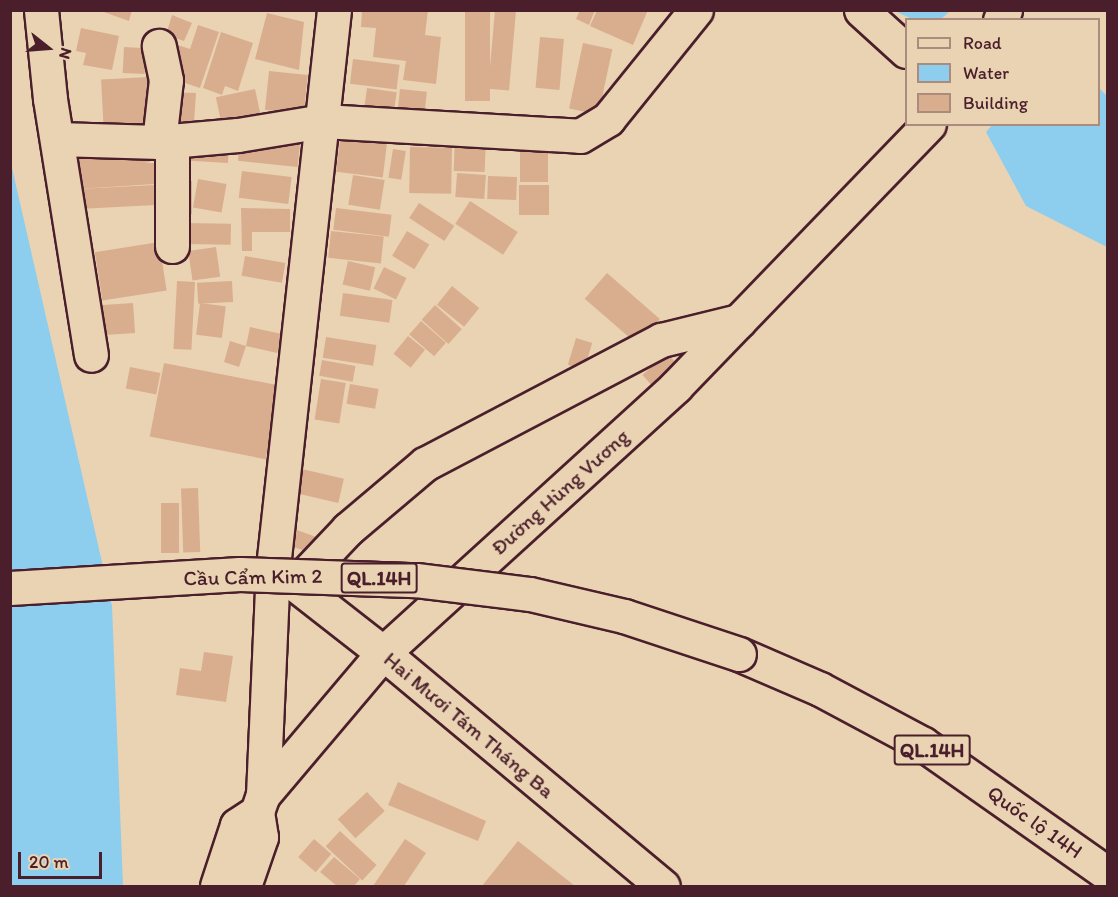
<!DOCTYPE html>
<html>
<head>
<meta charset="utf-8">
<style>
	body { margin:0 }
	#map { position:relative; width:1118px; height:897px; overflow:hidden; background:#ead3b3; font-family:Itim,sans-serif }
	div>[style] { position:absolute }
	.water>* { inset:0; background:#8dcdee }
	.building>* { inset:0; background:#d9ae8f; transform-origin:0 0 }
	.roads { filter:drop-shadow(2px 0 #4a1f2b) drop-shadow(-2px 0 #4a1f2b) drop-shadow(0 2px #4a1f2b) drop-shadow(0 -2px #4a1f2b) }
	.minor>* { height:33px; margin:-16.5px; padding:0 16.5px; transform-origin:16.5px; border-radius:16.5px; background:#ead3b3 }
	.major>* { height:33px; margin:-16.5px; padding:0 16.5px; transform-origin:16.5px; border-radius:16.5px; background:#ead3b3 }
	.bridges { filter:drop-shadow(2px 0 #4a1f2b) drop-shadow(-2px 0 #4a1f2b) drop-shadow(0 2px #4a1f2b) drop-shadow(0 -2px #4a1f2b) }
	.major-bridge>* { height:33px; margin:-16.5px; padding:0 16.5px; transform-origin:16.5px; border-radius:16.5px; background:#ead3b3 }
	span { translate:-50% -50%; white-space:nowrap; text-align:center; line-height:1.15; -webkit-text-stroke:6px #ead3b3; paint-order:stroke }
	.shield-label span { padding:2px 4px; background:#ead3b3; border:2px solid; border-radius:4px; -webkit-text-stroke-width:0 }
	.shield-label { font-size:20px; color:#4a1f2b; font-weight:700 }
	.street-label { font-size:21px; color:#4a1f2b }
	.frame { position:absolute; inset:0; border:12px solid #4a1f2b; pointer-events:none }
	.legend { position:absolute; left:905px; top:18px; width:195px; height:108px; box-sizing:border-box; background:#ead3b3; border:2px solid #aa8b7d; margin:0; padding:8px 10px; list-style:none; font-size:18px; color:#4a1f2b }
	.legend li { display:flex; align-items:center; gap:12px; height:30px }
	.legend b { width:30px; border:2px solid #aa8b7d }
	.north { position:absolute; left:18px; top:18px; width:60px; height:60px; -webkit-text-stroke:4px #ead3b3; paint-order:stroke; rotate:107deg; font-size:16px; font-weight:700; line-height:24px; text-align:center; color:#4a1f2b }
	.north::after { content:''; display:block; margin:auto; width:21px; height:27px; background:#4a1f2b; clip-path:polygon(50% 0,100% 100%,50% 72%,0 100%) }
	.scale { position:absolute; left:18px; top:852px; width:84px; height:27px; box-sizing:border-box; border:3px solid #4a1f2b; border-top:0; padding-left:8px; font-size:18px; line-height:21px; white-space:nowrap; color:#4a1f2b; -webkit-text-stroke:4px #ead3b3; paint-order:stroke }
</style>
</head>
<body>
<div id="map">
	<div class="water">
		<div style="clip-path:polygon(895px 11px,950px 11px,940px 20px,912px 19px)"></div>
		<div style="clip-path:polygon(1099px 88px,1107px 96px,1107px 247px,1026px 206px,986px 132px,992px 125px,1098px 124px)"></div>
		<div style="clip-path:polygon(10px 159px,112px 606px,123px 886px,11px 886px)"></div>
	</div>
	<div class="building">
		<div style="clip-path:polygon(98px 10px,132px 10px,129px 21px)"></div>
		<div style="clip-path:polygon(362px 10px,428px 10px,425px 35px,441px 37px,436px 84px,403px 80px,406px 61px,373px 57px,376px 28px,361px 27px)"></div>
		<div style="left:465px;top:10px;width:25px;height:91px"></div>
		<div style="left:495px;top:10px;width:21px;height:79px;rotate:5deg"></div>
		<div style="clip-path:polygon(580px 10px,595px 10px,589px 25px,576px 19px)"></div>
		<div style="clip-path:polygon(597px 10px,648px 10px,633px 45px,590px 26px)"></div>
		<div style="clip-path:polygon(267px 13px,304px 22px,299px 70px,255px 59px)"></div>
		<div style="clip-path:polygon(172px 15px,192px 23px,184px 41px,166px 35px)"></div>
		<div style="clip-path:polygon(198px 25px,219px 32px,200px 88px,167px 77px,178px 45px,190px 49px)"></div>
		<div style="clip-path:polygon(81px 28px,119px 36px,112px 70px,83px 65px,86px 53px,76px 51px)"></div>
		<div style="clip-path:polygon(221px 32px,253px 43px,238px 91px,225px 86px,222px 95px,203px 88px)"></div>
		<div style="left:540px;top:37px;width:24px;height:51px;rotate:5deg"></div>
		<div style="left:583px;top:43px;width:30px;height:67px;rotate:12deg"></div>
		<div style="left:124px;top:47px;width:22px;height:26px;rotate:3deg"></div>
		<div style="left:353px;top:59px;width:47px;height:25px;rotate:7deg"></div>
		<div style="left:269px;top:71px;width:39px;height:39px;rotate:6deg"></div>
		<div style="left:149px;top:77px;width:55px;height:48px;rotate:87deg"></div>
		<div style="left:367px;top:88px;width:30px;height:23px;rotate:8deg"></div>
		<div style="left:255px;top:89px;width:29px;height:40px;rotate:78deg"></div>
		<div style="left:400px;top:89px;width:27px;height:19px;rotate:6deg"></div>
		<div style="clip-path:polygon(165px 92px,196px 93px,193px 137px,229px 139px,228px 163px,176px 160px)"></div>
		<div style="left:241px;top:131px;width:60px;height:30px;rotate:6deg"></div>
		<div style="left:341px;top:132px;width:47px;height:40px;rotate:7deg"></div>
		<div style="left:455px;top:134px;width:31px;height:37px;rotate:2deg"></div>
		<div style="clip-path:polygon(149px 138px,150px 162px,144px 163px,154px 163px,155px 184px,77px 189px,74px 143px)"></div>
		<div style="left:410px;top:147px;width:42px;height:46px;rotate:1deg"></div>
		<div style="left:520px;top:147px;width:28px;height:35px"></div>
		<div style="left:393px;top:149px;width:13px;height:29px;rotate:9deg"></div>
		<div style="left:242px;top:171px;width:50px;height:27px;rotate:7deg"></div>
		<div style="left:457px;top:173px;width:29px;height:24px;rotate:4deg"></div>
		<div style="left:353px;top:175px;width:32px;height:30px;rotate:9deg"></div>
		<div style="left:488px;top:176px;width:29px;height:23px;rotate:2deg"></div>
		<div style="left:198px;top:179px;width:29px;height:29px;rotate:10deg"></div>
		<div style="clip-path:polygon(172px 181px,192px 181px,192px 214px,177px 214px)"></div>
		<div style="left:155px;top:185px;width:20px;height:78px;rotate:87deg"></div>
		<div style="left:519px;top:185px;width:30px;height:30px"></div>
		<div style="left:470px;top:201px;width:57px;height:27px;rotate:33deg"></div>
		<div style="left:419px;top:203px;width:42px;height:18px;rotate:33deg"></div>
		<div style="clip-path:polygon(241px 208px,290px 209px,290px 232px,252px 232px,252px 251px,242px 251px)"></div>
		<div style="left:336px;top:208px;width:56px;height:22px;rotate:7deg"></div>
		<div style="left:183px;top:223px;width:48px;height:21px;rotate:1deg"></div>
		<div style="left:331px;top:231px;width:53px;height:27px;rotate:6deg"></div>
		<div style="left:407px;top:231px;width:26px;height:29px;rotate:31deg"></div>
		<div style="left:159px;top:242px;width:49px;height:65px;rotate:81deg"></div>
		<div style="left:216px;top:247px;width:30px;height:28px;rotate:82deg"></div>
		<div style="left:245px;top:256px;width:41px;height:20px;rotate:10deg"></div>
		<div style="left:348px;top:261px;width:28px;height:24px;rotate:13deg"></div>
		<div style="left:384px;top:267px;width:25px;height:24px;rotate:26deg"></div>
		<div style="left:607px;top:273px;width:70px;height:34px;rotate:41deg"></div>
		<div style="left:177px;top:281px;width:18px;height:68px;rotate:3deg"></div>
		<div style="left:232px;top:281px;width:21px;height:35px;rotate:87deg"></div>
		<div style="left:452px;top:286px;width:35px;height:24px;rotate:39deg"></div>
		<div style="left:343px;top:293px;width:50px;height:23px;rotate:8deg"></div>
		<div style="left:133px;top:303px;width:30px;height:34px;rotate:86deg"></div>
		<div style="left:200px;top:303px;width:26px;height:32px;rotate:7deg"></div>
		<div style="left:435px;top:305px;width:36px;height:20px;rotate:42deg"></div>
		<div style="left:421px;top:321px;width:33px;height:18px;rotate:41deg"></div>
		<div style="clip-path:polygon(250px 327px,282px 334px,277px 353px,246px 346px,239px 367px,224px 362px,230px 341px,246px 346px)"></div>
		<div style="left:408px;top:336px;width:22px;height:23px;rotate:39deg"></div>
		<div style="left:326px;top:337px;width:51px;height:21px;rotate:9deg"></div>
		<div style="left:576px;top:338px;width:17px;height:28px;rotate:17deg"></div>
		<div style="left:667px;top:353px;width:15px;height:33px;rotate:48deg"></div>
		<div style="left:322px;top:360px;width:34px;height:16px;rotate:10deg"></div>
		<div style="left:164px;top:363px;width:118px;height:75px;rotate:11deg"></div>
		<div style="left:130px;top:367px;width:31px;height:22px;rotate:11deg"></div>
		<div style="left:321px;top:379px;width:25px;height:41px;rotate:9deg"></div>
		<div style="left:350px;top:384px;width:29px;height:20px;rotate:10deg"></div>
		<div style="left:302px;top:469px;width:43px;height:25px;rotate:13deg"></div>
		<div style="left:198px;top:488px;width:64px;height:17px;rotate:88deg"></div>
		<div style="left:161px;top:503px;width:18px;height:50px"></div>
		<div style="left:297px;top:530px;width:29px;height:17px;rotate:20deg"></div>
		<div style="clip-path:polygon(204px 652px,233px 656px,226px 702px,176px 695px,180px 668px,201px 671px)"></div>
		<div style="clip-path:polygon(398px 782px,486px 821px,478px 841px,388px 805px)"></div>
		<div style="left:367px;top:792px;width:26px;height:40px;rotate:47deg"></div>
		<div style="left:340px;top:831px;width:50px;height:21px;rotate:43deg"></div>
		<div style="left:314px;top:839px;width:23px;height:24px;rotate:41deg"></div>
		<div style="clip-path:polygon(405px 839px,426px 853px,404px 886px,373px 886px)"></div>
		<div style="clip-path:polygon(518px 841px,575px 886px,482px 886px)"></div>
		<div style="clip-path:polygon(334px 857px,360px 879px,354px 886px,337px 886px,320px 872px)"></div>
	</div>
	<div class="roads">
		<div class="minor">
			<div style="left:41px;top:10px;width:89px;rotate:84.2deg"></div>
			<div style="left:50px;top:99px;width:259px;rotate:80.9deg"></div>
			<div style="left:861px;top:10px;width:61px;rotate:42.3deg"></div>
			<div style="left:57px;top:139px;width:102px;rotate:1.7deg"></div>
			<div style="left:159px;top:142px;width:79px;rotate:-5.1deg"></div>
			<div style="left:238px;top:135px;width:86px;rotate:-9.4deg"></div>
			<div style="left:323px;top:121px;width:257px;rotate:3.3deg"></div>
			<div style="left:580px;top:136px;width:33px;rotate:-31deg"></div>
			<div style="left:608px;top:119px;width:140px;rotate:-51.1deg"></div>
			<div style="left:172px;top:141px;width:105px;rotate:90deg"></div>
			<div style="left:159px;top:142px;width:62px;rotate:-83.6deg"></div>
			<div style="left:166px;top:80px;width:35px;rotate:-102deg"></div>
			<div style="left:273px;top:567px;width:140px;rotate:38deg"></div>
			<div style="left:263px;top:795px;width:228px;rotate:-87.5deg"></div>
			<div style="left:273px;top:567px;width:560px;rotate:-83.75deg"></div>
		</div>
		<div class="major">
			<div style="left:1000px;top:20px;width:11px;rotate:-63deg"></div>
			<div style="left:296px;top:584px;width:76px;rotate:-46.6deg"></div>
			<div style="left:348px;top:529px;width:101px;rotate:-40.2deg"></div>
			<div style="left:425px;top:464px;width:267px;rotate:-27.7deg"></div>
			<div style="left:661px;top:340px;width:80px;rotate:-13.7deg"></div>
			<div style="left:383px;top:653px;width:364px;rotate:39.8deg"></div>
			<div style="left:739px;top:654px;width:88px;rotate:23.4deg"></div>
			<div style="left:820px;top:689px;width:117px;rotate:28.1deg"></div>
			<div style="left:923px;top:744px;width:226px;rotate:35.1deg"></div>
			<div style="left:217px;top:886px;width:64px;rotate:-71.8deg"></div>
			<div style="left:237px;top:825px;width:24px;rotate:-33deg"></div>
			<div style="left:244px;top:886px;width:52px;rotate:-70.9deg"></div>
			<div style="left:261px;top:837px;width:25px;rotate:-99deg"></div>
			<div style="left:257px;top:812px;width:18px;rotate:-71deg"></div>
			<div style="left:263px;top:795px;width:186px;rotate:-49.8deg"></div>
			<div style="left:383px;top:653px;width:396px;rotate:-42.3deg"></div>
			<div style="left:676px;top:386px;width:364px;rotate:-46deg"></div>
		</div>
	</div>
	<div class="bridges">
		<div class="major-bridge">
			<div style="left:10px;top:588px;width:230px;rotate:-3.5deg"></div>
			<div style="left:240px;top:574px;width:176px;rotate:2deg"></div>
			<div style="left:416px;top:580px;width:115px;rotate:7deg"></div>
			<div style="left:530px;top:594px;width:97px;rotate:13.2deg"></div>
			<div style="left:624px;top:616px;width:121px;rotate:18.3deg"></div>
		</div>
	</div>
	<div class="shield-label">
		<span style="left:379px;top:578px">QL.14H</span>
		<span style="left:932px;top:750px">QL.14H</span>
	</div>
	<div class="street-label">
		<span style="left:560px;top:492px;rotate:-42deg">Đường Hùng Vương</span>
		<span style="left:253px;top:577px;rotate:-1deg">Cầu Cẩm Kim 2</span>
		<span style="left:469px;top:725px;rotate:40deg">Hai Mươi Tám Tháng Ba</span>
		<span style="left:1035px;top:822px;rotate:35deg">Quốc lộ 14H</span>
	</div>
	<div class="frame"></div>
	<ul class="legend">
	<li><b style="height:8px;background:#ead3b3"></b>Road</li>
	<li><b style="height:16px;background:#8dcdee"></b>Water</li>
	<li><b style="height:16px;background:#d9ae8f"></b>Building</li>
	</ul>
	<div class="north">N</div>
	<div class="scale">20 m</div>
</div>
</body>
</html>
